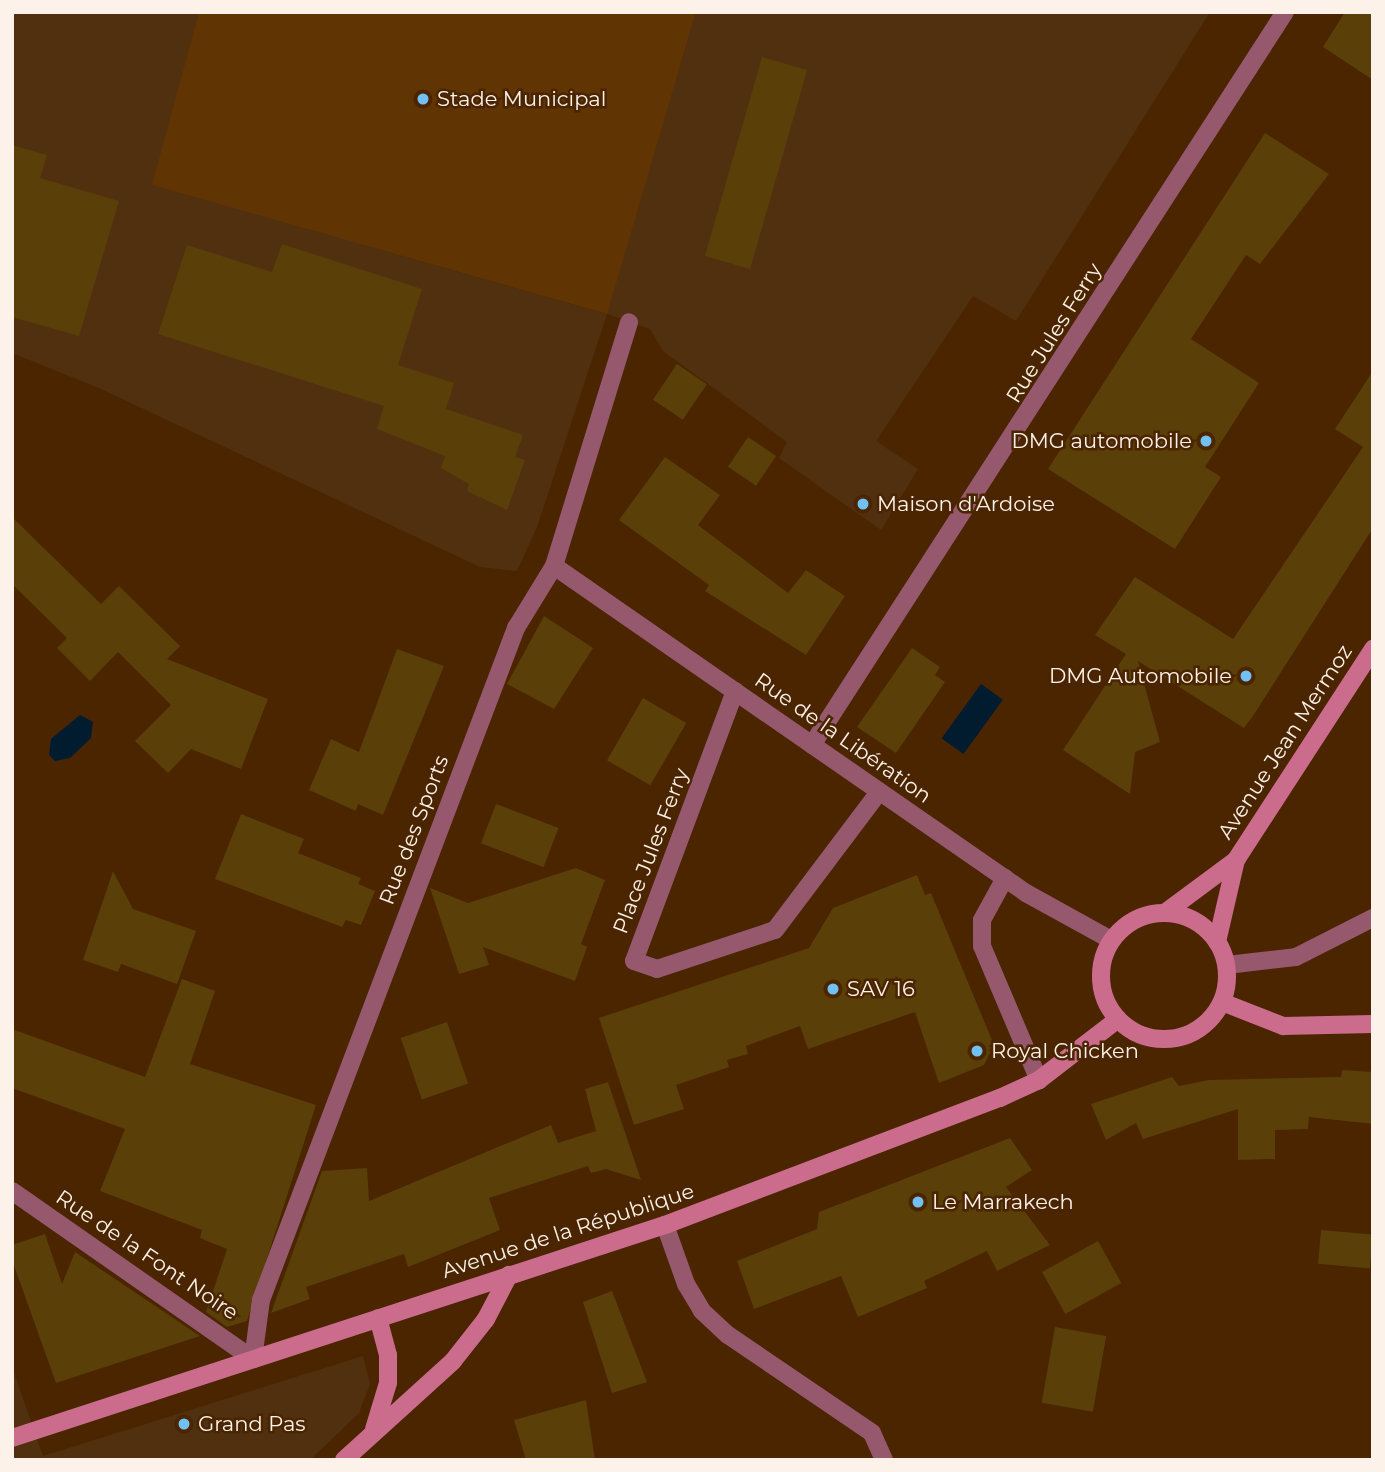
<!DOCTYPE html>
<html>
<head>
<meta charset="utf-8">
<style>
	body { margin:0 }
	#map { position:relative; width:1385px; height:1472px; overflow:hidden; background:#4a2500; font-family:Montserrat,sans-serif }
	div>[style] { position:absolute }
	.built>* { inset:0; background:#513010 }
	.green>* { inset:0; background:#613403 }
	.water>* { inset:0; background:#001c2e; transform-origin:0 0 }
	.building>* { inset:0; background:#5a3f08; transform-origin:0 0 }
	.street>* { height:18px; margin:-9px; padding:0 9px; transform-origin:9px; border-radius:9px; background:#95586c }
	.secondary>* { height:18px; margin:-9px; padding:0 9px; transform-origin:9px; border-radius:9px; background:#cc6c8d }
	.secondary>.ring { margin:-9px; padding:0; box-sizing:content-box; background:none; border:18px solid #cc6c8d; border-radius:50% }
	.dots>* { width:19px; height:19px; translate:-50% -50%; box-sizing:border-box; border:4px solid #4a2500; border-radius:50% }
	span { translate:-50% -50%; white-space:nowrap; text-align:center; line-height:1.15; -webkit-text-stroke:5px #4a2500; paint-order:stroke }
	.poi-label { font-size:21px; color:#fcf2ea }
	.left { translate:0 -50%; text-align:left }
	.right { translate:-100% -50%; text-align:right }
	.street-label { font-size:21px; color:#fcf2ea }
	.frame { position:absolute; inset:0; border:14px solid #fcf2ea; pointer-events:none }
</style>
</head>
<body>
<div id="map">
	<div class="built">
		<div style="clip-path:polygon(12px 12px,199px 12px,153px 185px,606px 314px,696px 12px,1210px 12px,1016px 321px,973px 296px,876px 441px,918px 469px,881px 530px,779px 458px,787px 442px,663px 351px,650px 329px,607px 314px,537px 527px,517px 571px,480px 567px,99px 388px,12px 353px)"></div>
		<div style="clip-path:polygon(363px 1356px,370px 1384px,359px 1413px,310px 1460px,12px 1460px,12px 1367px,43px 1456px)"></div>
	</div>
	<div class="green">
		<div style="clip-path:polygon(199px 12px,696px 12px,607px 314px,152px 185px)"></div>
	</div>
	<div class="water">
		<div style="left:981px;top:684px;width:27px;height:67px;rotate:36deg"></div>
		<div style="clip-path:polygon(80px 715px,93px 722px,91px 738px,70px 758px,55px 761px,49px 755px,51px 739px)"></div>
	</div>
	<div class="building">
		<div style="clip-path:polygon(1345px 12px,1373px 12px,1373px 80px,1323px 47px)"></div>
		<div style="left:762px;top:57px;width:47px;height:207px;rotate:16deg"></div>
		<div style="clip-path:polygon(1265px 133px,1329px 174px,1260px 264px,1246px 255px,1191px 339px,1259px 383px,1205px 467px,1221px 477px,1175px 549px,1048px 469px)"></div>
		<div style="clip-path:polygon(12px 145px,47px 155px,40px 178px,119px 201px,79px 336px,12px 317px)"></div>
		<div style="clip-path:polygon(282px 244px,422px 289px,398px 365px,454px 383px,446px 409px,523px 435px,515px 457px,525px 460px,507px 510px,467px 491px,469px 484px,441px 468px,445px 456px,377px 429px,384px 406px,158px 334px,187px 245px,272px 272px)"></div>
		<div style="left:677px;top:364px;width:36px;height:43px;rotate:34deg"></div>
		<div style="clip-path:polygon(1373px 371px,1373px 528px,1253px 716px,1244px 728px,1138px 661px,1160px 742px,1135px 752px,1130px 794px,1063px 750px,1126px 654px,1095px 635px,1135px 577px,1233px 639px,1363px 447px,1335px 429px)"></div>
		<div style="left:748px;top:437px;width:34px;height:36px;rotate:34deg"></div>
		<div style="clip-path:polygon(665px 457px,720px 495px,698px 525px,788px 593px,806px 570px,845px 596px,806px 655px,705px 591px,709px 585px,619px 520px)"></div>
		<div style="clip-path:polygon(12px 517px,101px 604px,119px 586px,180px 646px,167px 659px,268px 699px,241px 769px,191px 749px,168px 773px,135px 741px,171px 705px,118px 652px,90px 681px,57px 648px,67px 638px,12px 584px)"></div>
		<div style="clip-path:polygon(544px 616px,593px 648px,554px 709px,507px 684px)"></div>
		<div style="clip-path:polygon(912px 648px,940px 667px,935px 675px,945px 682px,896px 753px,857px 727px)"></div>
		<div style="clip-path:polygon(397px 649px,444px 666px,383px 815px,358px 804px,356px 811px,309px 790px,331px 739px,359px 752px)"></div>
		<div style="left:643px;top:698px;width:50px;height:72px;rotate:30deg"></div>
		<div style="left:496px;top:804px;width:67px;height:42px;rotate:21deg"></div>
		<div style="clip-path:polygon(241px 814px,304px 839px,298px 853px,361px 878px,358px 884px,375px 891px,361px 925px,346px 920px,342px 927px,215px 879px)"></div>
		<div style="clip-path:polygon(576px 868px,605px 880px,581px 944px,587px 947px,575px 981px,483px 947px,489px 965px,459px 974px,430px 888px,468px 903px)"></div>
		<div style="clip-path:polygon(113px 871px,133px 909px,196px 931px,177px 984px,121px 964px,118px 972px,83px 960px)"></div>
		<div style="clip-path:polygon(917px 875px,925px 895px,931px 893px,994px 1045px,984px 1065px,939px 1083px,915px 1012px,808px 1049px,800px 1026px,746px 1046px,748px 1054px,727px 1060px,729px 1067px,676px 1085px,684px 1109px,634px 1125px,599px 1018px,809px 948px,833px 908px)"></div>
		<div style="clip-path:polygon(182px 979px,215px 991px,190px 1064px,316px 1105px,247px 1321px,227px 1327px,206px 1312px,227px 1249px,200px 1238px,202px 1230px,100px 1191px,125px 1129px,12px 1088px,12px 1029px,145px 1077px)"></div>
		<div style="left:447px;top:1022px;width:65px;height:49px;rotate:71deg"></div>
		<div style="clip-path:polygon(1342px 1070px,1373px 1072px,1373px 1124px,1309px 1117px,1308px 1129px,1275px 1130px,1275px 1159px,1238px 1160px,1238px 1109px,1143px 1139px,1136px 1123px,1106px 1140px,1091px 1104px,1172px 1077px,1179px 1086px,1209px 1080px,1341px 1077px)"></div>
		<div style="clip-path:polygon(608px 1082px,641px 1180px,606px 1169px,591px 1173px,588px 1166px,489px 1198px,500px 1230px,408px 1267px,404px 1254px,306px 1287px,310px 1299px,271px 1313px,322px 1171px,367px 1168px,369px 1201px,551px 1125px,558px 1143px,596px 1131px,585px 1089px)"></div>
		<div style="clip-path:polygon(1010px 1138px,1032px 1170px,1006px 1187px,1050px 1245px,997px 1271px,987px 1251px,924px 1281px,927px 1288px,858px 1317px,841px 1276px,754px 1309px,737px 1261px,817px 1229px,819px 1212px)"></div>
		<div style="left:1321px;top:1230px;width:52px;height:34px;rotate:5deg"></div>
		<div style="clip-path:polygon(45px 1234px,62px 1284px,75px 1252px,200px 1336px,56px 1383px,12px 1260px,12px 1245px)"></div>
		<div style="left:1098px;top:1241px;width:48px;height:64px;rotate:61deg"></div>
		<div style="clip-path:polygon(612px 1291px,647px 1382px,612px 1393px,583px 1302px)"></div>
		<div style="left:1055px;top:1327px;width:52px;height:77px;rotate:10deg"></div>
		<div style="clip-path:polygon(586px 1400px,595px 1460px,526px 1460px,514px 1420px)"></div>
	</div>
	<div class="street">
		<div style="left:554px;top:566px;width:574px;rotate:34.71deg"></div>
		<div style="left:1026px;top:893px;width:97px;rotate:28.9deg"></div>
		<div style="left:735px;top:691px;width:288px;rotate:110.5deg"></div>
		<div style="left:634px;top:961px;width:24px;rotate:19deg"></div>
		<div style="left:657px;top:969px;width:124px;rotate:-18.3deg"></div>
		<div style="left:775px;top:930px;width:173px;rotate:-53deg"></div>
		<div style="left:812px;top:745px;width:872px;rotate:-57.17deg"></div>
		<div style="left:1005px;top:878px;width:48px;rotate:118.7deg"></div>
		<div style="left:982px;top:920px;width:26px;rotate:90deg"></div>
		<div style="left:982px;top:946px;width:146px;rotate:67deg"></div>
		<div style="left:1227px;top:965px;width:69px;rotate:-6.6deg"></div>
		<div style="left:1296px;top:957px;width:86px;rotate:-26.9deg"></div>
		<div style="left:12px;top:1191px;width:294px;rotate:34.9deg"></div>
		<div style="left:665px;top:1225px;width:63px;rotate:70.4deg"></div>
		<div style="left:686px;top:1284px;width:31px;rotate:59deg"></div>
		<div style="left:702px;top:1311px;width:35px;rotate:43deg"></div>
		<div style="left:728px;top:1335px;width:174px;rotate:34.2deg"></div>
		<div style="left:872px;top:1433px;width:30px;rotate:66deg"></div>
		<div style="left:253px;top:1359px;width:60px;rotate:-82.3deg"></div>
		<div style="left:261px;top:1300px;width:719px;rotate:-69.22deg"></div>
		<div style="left:516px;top:628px;width:73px;rotate:-58.5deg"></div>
		<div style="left:554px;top:566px;width:255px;rotate:-72.9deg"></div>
	</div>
	<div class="secondary">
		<div style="left:1166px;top:912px;width:87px;rotate:-36.6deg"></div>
		<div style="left:1236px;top:860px;width:252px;rotate:-57deg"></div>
		<div class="ring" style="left:1101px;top:913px;width:108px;height:108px"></div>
		<div style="left:1217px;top:942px;width:84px;rotate:-77deg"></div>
		<div style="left:1222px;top:1002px;width:66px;rotate:21.5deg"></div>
		<div style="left:1283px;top:1026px;width:90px;rotate:-1.3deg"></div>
		<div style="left:374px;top:1429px;width:48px;rotate:-73.1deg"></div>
		<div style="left:388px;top:1383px;width:28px;rotate:-90deg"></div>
		<div style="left:388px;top:1355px;width:38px;rotate:-105deg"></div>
		<div style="left:12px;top:1438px;width:687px;rotate:-18.07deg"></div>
		<div style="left:665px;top:1225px;width:358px;rotate:-20.8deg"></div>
		<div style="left:1000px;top:1098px;width:43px;rotate:-24.8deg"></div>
		<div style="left:1039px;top:1080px;width:98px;rotate:-37.6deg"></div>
		<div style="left:344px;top:1460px;width:147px;rotate:-42.2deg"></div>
		<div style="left:453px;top:1361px;width:53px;rotate:-51.8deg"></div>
		<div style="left:486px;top:1319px;width:50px;rotate:-62.4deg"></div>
	</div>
	<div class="dots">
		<div style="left:423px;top:99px;background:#72c1f5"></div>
		<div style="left:1206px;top:441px;background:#72c1f5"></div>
		<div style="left:863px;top:504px;background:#72c1f5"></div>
		<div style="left:1246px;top:676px;background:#72c1f5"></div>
		<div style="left:833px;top:989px;background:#72c1f5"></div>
		<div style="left:977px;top:1051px;background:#72c1f5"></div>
		<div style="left:918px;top:1202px;background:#72c1f5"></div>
		<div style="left:184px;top:1424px;background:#72c1f5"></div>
	</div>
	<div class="poi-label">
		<span class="left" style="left:437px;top:99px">Stade Municipal</span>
		<span class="right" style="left:1192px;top:441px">DMG automobile</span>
		<span class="left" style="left:877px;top:504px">Maison d'Ardoise</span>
		<span class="right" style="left:1232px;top:676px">DMG Automobile</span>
		<span class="left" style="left:847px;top:989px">SAV 16</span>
		<span class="left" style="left:991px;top:1051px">Royal Chicken</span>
		<span class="left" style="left:932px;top:1202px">Le Marrakech</span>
		<span class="left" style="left:198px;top:1424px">Grand Pas</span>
	</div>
	<div class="street-label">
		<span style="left:1054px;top:333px;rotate:-58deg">Rue Jules Ferry</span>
		<span style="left:843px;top:738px;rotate:35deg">Rue de la Libération</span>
		<span style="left:1285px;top:742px;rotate:-57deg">Avenue Jean Mermoz</span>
		<span style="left:414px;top:830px;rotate:-69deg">Rue des Sports</span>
		<span style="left:651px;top:851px;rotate:-69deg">Place Jules Ferry</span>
		<span style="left:568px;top:1231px;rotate:-18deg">Avenue de la République</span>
		<span style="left:147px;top:1255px;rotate:34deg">Rue de la Font Noire</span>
	</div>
	<div class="frame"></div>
</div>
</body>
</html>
